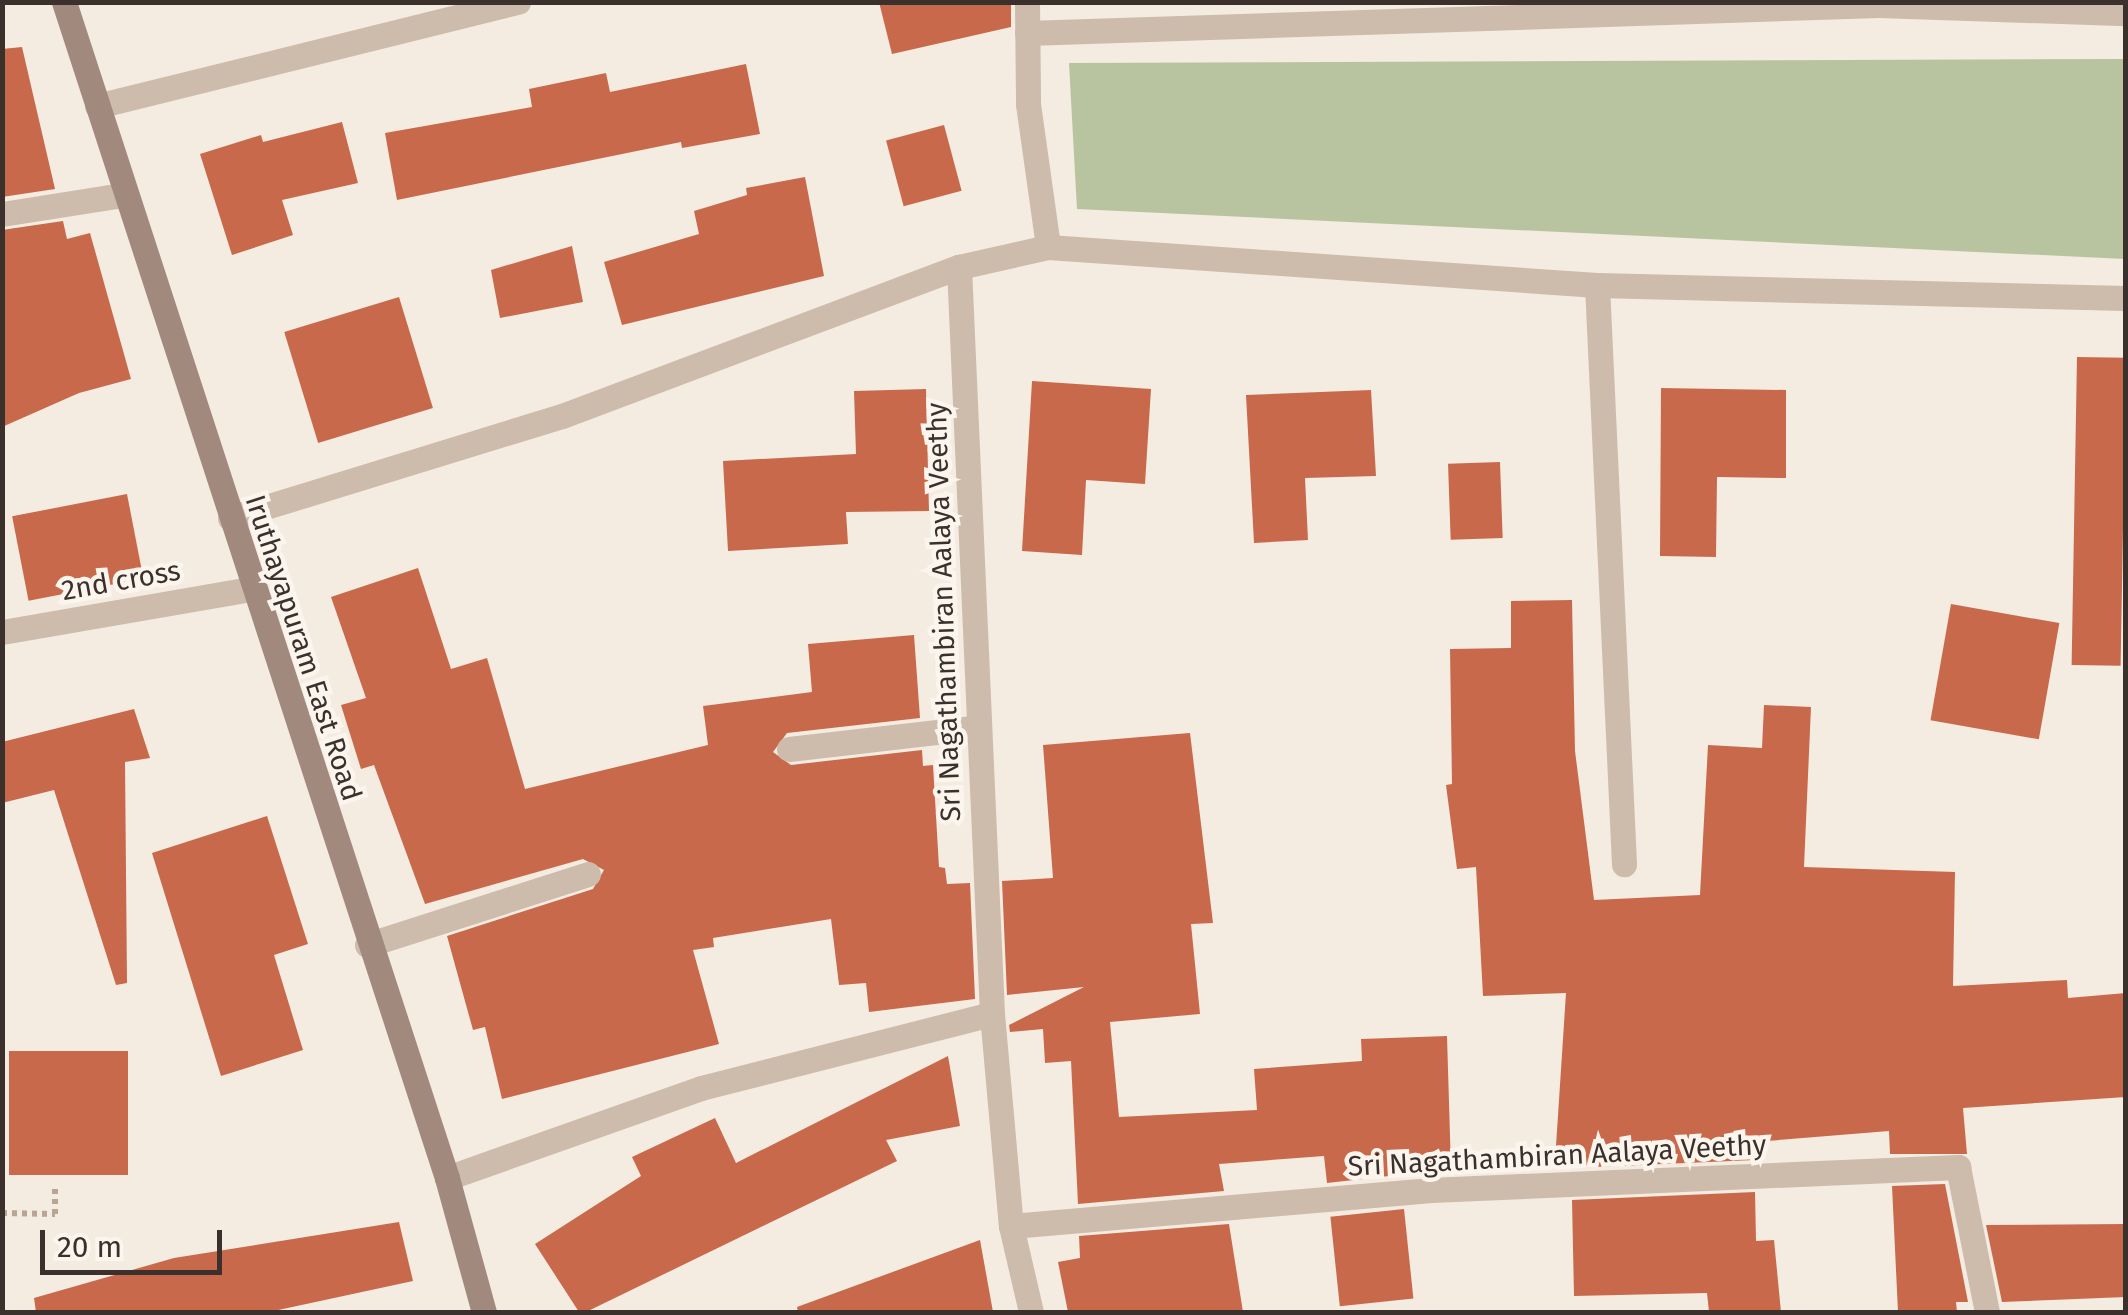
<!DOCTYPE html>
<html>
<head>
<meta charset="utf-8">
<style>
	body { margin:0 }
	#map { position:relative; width:2128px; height:1315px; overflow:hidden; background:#f4ebe1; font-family:"Fira Sans",sans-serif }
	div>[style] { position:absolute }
	.green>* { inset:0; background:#b8c4a0 }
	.building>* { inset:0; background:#c8694b; transform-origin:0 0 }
	.path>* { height:6px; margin-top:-3px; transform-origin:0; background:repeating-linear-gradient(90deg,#b9a596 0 5px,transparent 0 10px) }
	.street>* { height:25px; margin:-12.5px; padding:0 12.5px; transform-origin:12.5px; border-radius:12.5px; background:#cdbbac }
	.secondary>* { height:25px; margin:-12.5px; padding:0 12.5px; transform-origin:12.5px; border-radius:12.5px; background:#a18a7d }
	span { translate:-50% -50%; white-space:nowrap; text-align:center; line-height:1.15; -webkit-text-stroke:9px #fbf5ee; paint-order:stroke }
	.street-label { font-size:28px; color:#3b302b }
	.frame { position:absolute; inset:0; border:5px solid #3b302b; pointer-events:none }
	.scale { position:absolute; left:40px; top:1230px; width:182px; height:45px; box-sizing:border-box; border:5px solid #3b302b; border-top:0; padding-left:12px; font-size:30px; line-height:35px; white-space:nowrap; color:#3b302b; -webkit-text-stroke:8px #fbf5ee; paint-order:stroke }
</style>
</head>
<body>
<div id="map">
	<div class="green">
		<div style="clip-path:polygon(2125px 59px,2125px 259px,1077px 209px,1069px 63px)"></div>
	</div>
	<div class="building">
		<div style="clip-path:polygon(879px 2px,1011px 2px,1011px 27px,892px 54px)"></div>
		<div style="clip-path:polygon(22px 47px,55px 189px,2px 197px,2px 49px)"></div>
		<div style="clip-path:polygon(746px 64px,760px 134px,682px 148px,681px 142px,397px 200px,385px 133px,532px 107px,529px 89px,606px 73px,610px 92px)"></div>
		<div style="clip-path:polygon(342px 122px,358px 183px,282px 200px,293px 235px,232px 255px,200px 154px,261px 135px,263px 142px)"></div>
		<div style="left:944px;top:125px;width:68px;height:60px;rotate:75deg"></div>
		<div style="clip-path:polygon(805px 177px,824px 276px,622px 325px,604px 262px,699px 234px,694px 211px,747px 195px,746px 188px)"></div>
		<div style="clip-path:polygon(63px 221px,67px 239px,90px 233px,131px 379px,79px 393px,2px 427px,2px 230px)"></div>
		<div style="clip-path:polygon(572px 246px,583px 302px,500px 318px,491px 270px)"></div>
		<div style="left:399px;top:297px;width:116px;height:120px;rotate:73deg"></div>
		<div style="left:2077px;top:357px;width:49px;height:308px;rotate:1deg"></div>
		<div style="clip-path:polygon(1032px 381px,1151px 389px,1145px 484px,1086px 480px,1082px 555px,1022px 551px)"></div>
		<div style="clip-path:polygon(1661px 388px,1786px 390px,1786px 478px,1717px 477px,1716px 557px,1660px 556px)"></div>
		<div style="clip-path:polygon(926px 389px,929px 511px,846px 512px,848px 544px,728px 551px,723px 461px,856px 454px,854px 391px)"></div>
		<div style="clip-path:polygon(1371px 390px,1376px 476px,1305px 478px,1308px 540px,1254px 543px,1246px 395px)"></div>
		<div style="left:1500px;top:462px;width:76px;height:52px;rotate:88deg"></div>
		<div style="left:127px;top:494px;width:86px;height:117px;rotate:79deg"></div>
		<div style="clip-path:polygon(418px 568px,451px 669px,487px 658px,525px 789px,708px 745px,703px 706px,812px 692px,808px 644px,914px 635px,920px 718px,787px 733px,773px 752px,791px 765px,922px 750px,923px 766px,933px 765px,939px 867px,945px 868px,947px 884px,970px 883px,975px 999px,869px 1012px,866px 983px,839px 985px,831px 919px,713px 938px,714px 947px,693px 950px,719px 1044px,502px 1099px,485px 1027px,473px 1030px,447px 936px,593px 889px,604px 870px,583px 859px,425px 904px,374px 765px,361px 769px,341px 705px,366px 698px,331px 597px)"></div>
		<div style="clip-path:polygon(1572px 600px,1575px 751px,1594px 900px,1700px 895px,1708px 745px,1762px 748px,1764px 705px,1811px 707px,1804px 867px,1955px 872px,1953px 986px,2067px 980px,2068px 998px,2126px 993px,2126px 1097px,1963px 1108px,1967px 1154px,1890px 1154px,1889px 1131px,1754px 1142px,1754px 1160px,1572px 1168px,1571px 1147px,1556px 1146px,1566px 993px,1483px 996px,1476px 867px,1457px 869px,1446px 785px,1452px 784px,1450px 649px,1511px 648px,1511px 601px)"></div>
		<div style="left:1951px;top:604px;width:110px;height:118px;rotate:10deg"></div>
		<div style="clip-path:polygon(134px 709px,150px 758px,125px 762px,127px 983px,116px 985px,54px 790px,2px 803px,2px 742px)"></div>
		<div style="clip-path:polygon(1190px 733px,1213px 923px,1191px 924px,1200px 1014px,1110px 1022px,1119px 1117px,1257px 1110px,1254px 1069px,1362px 1061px,1361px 1039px,1447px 1036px,1451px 1169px,1327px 1183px,1324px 1156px,1219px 1164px,1224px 1191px,1078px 1204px,1071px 1061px,1045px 1063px,1043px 1029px,1010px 1032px,1009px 1025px,1084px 987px,1007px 995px,1002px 881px,1053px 878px,1043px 745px)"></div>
		<div style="clip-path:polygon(267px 816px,308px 944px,274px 955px,303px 1050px,221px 1076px,152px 853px)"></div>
		<div style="left:9px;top:1051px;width:119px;height:124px"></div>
		<div style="clip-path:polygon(948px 1056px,960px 1126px,886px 1140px,897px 1161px,586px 1312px,579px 1312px,535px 1244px,641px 1176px,632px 1157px,715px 1118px,736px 1163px)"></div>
		<div style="clip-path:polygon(1945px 1184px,1968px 1302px,1956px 1302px,1957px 1312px,1898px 1312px,1892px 1186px)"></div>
		<div style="clip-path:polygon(1755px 1192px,1756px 1241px,1774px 1240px,1781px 1312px,1709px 1312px,1707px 1293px,1574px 1296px,1572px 1200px)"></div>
		<div style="left:1404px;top:1209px;width:90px;height:74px;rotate:84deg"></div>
		<div style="clip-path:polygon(399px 1222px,413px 1281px,269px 1312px,36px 1312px,34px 1298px,174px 1258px)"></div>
		<div style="clip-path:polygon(1229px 1224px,1243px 1312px,1068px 1312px,1058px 1262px,1080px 1258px,1079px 1236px)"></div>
		<div style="clip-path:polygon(2126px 1224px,2126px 1297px,2002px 1302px,1986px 1225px)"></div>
		<div style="clip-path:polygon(980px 1240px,993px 1312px,798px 1312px,797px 1307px)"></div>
	</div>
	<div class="path">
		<div style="left:2px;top:1213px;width:53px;rotate:1.1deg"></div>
		<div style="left:55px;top:1214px;width:27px;rotate:-90deg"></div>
	</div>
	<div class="street">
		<div style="left:1027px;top:2px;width:102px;rotate:89.4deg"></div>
		<div style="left:1028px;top:104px;width:144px;rotate:82deg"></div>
		<div style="left:1027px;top:33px;width:852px;rotate:-1.88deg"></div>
		<div style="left:1879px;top:5px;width:247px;rotate:1.9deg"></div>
		<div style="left:97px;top:106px;width:434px;rotate:-13.9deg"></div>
		<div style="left:2px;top:214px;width:121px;rotate:-9deg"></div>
		<div style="left:1597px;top:285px;width:580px;rotate:87.33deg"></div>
		<div style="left:230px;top:518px;width:347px;rotate:-17.1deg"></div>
		<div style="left:562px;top:416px;width:424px;rotate:-20.6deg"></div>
		<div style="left:959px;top:267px;width:91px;rotate:-12.7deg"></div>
		<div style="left:1048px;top:247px;width:550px;rotate:3.96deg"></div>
		<div style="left:1597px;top:285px;width:529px;rotate:1.41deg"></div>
		<div style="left:2px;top:632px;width:253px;rotate:-9.8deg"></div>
		<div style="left:789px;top:749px;width:191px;rotate:-6.6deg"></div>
		<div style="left:367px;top:945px;width:232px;rotate:-17.8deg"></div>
		<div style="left:992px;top:1014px;width:213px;rotate:84.9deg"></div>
		<div style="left:1011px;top:1226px;width:88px;rotate:76.9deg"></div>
		<div style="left:447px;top:1178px;width:269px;rotate:-19.5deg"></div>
		<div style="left:701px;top:1088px;width:300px;rotate:-14.3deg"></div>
		<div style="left:992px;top:1014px;width:748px;rotate:-92.53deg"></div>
		<div style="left:1011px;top:1226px;width:422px;rotate:-4.9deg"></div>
		<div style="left:1431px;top:1190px;width:528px;rotate:-2.5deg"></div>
		<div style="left:1958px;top:1167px;width:148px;rotate:78.7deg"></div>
	</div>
	<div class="secondary">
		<div style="left:64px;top:2px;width:1237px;rotate:71.96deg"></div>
		<div style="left:447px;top:1178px;width:139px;rotate:74.6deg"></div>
	</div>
	<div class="street-label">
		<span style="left:121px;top:581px;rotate:-10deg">2nd cross</span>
		<span style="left:944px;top:612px;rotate:-92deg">Sri Nagathambiran Aalaya Veethy</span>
		<span style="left:303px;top:648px;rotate:72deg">Iruthayapuram East Road</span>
		<span style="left:1557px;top:1156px;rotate:-3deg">Sri Nagathambiran Aalaya Veethy</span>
	</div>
	<div class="frame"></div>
	<div class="scale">20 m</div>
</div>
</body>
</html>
